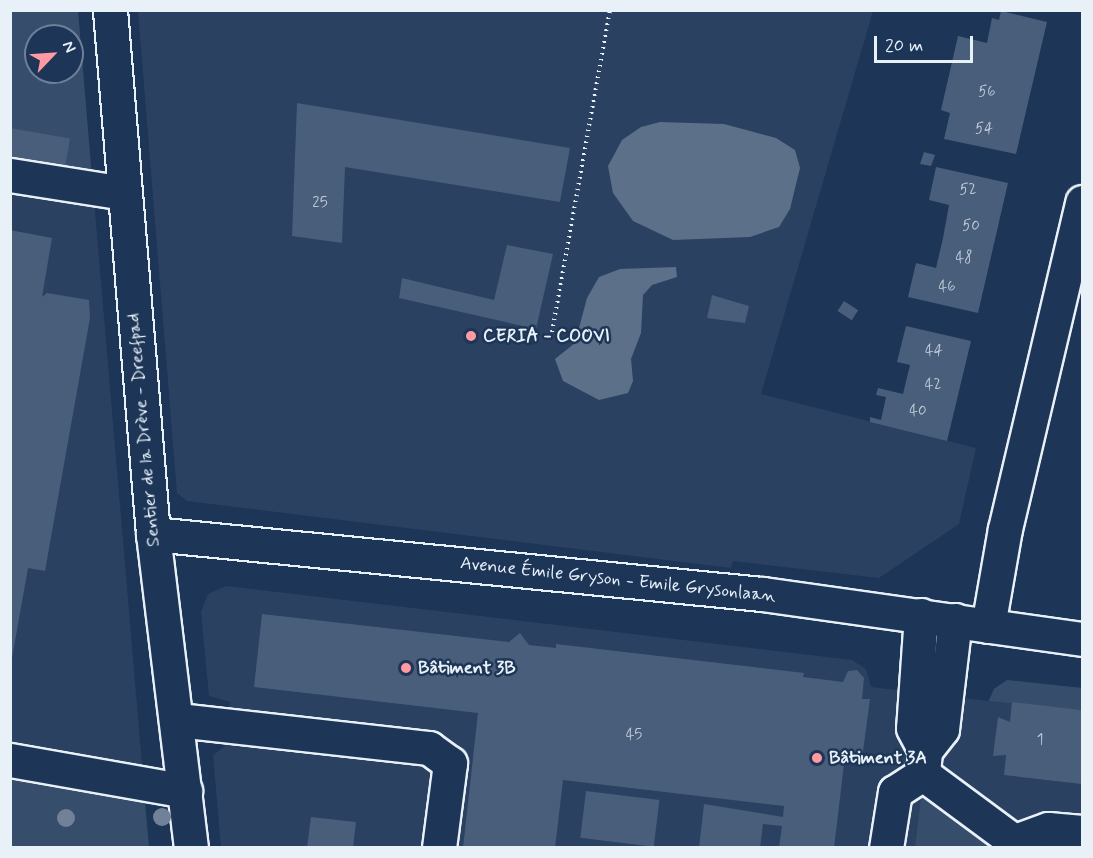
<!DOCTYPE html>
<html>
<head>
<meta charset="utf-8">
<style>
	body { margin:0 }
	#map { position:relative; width:1093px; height:858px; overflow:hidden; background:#1d3557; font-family:Mynerve,sans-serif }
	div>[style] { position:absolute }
	.built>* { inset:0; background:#2a4162 }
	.green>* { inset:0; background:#374d6c }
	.water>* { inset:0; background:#5d7089 }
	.building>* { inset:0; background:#495e7a; transform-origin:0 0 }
	.path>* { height:4px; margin-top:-2px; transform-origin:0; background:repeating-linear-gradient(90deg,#e8f1f8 0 1.5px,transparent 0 6px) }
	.roads { filter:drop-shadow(2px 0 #e8f1f8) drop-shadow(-2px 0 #e8f1f8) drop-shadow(0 2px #e8f1f8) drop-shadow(0 -2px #e8f1f8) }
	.minor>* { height:33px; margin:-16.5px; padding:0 16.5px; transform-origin:16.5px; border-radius:16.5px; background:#1d3557 }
	.trees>* { width:18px; height:18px; margin:-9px; border-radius:50%; background:#708198 }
	.dots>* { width:16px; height:16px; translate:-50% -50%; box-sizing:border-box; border:3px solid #1d3557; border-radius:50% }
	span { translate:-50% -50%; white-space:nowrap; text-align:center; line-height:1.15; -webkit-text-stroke:5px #1d3557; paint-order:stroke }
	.number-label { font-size:15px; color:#c0ccd8 }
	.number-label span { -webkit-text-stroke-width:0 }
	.poi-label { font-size:18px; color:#e8f1f8; font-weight:700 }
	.left { translate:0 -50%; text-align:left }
	.street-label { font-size:18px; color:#e8f1f8 }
	.frame { position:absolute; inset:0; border:12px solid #e8f1f8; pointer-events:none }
	.north { position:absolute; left:24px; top:24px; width:60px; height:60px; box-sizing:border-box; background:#1d3557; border:2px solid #6e8097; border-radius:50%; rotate:65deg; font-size:16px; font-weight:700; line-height:24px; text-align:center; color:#e8f1f8 }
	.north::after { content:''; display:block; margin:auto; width:21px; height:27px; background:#ff9aa2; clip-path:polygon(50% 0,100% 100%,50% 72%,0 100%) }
	.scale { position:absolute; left:874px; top:36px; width:99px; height:27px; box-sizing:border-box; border:3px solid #e8f1f8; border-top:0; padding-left:8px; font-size:18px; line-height:21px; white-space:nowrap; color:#e8f1f8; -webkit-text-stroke:4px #1d3557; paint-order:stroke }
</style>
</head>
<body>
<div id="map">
	<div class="built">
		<div style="clip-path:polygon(evenodd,10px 11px,78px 11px,149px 847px,11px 847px,10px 11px,36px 36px,72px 36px,72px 72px,36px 72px,36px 36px)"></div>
		<div style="clip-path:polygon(138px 11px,873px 11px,761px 394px,976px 448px,959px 524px,879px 578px,733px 561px,731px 568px,187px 501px,177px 493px)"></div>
		<div style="clip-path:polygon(226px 586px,852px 660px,866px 669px,871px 687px,988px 701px,994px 689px,1007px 680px,1082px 688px,1082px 847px,221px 847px,213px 755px,225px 746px,230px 702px,209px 696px,201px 612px,208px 594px)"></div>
	</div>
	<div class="green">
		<div style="clip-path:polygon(evenodd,10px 11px,78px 11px,92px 179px,11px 165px,10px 11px,36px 36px,72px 36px,72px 72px,36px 72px,36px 36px)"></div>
		<div style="clip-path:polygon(1007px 680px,1082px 688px,1082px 710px,989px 701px,994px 689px)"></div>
		<div style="clip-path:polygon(10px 770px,144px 794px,149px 847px,11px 847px)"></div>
		<div style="clip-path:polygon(922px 789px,992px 847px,915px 848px)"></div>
	</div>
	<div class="water">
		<div style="clip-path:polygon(660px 122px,724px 124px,776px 138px,795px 150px,800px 168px,790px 209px,779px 227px,750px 237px,673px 240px,633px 221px,613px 193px,608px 166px,622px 140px,641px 127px)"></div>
		<div style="clip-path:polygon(676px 267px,677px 277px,652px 285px,643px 295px,641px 333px,631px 359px,633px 381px,628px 393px,599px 400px,563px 381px,555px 359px,575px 343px,587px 298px,599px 277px,620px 269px)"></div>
	</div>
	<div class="building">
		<div style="clip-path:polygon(1001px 11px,1047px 22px,1016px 154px,944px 139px,950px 113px,941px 110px,958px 36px,987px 43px,992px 18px,999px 20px)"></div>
		<div style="clip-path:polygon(297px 103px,570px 148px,560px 202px,345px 167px,342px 243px,292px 236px)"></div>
		<div style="left:10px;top:128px;width:61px;height:32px;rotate:10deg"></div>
		<div style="clip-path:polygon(924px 152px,935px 155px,931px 166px,920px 164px)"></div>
		<div style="clip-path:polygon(936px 167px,1008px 183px,978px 313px,908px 297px,916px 263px,936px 268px,943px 238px,949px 205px,929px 200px)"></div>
		<div style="clip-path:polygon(10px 230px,52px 238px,42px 297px,47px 293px,89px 300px,90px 318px,45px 571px,28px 568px,12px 658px)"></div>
		<div style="clip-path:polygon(507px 245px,553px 254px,536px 329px,399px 298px,402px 278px,494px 300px)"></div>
		<div style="clip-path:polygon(712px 295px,749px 306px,745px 323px,707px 318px)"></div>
		<div style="left:844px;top:301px;width:17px;height:12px;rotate:33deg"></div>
		<div style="clip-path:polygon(906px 326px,971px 341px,947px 441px,870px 422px,870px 417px,881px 420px,886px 397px,876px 395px,878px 388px,903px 394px,910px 365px,897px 362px)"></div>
		<div style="clip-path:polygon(262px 614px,509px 642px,520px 633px,529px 645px,556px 648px,556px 644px,804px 673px,803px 677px,843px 682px,848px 671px,857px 670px,864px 678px,862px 699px,870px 699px,862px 759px,845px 756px,834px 848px,779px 848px,782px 826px,763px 824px,760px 848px,699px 848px,704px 804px,783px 817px,784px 806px,563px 780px,555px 848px,463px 848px,478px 713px,254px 687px)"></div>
		<div style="clip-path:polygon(1012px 702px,1082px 710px,1082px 784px,1004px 775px,1006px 755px,993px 756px,998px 717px,1010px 722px)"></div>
		<div style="left:586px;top:791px;width:74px;height:47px;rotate:7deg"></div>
		<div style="clip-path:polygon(311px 817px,356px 822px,353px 848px,307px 848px)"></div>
	</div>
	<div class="path">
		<div style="left:552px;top:332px;width:327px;rotate:-79.8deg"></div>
	</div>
	<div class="roads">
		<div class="minor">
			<div style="left:110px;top:10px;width:526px;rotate:85.31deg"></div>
			<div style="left:153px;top:534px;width:316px;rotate:83.1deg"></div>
			<div style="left:10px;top:175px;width:115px;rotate:9deg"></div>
			<div style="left:153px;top:534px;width:612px;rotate:5.63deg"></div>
			<div style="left:762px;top:594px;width:323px;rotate:8deg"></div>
			<div style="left:921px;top:615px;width:113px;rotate:94deg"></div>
			<div style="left:913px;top:728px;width:26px;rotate:62deg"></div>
			<div style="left:955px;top:620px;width:110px;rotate:96.8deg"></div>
			<div style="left:942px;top:729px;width:28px;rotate:128deg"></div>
			<div style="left:925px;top:751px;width:23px;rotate:95deg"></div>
			<div style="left:923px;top:774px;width:124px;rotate:36.5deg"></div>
			<div style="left:988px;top:626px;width:98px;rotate:-80.1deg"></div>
			<div style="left:1005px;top:529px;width:336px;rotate:-76.7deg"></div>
			<div style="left:178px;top:720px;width:253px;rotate:6.4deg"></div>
			<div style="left:429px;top:748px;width:26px;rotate:36deg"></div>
			<div style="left:450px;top:763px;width:86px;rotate:97.4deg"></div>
			<div style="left:10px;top:760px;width:178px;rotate:10deg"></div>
			<div style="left:1015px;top:841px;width:35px;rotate:-20deg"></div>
			<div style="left:1048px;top:829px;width:34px;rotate:5deg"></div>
			<div style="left:886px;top:848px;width:57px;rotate:-80.9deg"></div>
			<div style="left:895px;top:792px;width:33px;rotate:-33deg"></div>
		</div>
	</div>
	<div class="trees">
		<div style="left:162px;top:817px"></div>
		<div style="left:66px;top:818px"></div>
	</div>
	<div class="dots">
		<div style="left:471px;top:336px;background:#ff9aa2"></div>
		<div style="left:406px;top:668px;background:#ff9aa2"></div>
		<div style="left:817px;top:758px;background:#ff9aa2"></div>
	</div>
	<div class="number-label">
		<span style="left:987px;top:93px">56</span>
		<span style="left:984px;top:130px">54</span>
		<span style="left:968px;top:191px">52</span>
		<span style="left:320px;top:204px">25</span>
		<span style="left:971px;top:227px">50</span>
		<span style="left:964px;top:259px">48</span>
		<span style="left:947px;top:288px">46</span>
		<span style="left:934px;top:352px">44</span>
		<span style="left:933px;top:386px">42</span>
		<span style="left:918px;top:412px">40</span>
		<span style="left:634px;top:736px">45</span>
		<span style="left:1040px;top:741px">1</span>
	</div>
	<div class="poi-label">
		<span class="left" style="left:483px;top:336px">CERIA - COOVI</span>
		<span class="left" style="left:418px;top:668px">Bâtiment 3B</span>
		<span class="left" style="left:829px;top:758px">Bâtiment 3A</span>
	</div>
	<div class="street-label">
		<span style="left:144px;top:430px;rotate:-95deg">Sentier de la Drève - Dreefpad</span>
		<span style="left:618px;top:580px;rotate:6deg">Avenue Émile Gryson - Emile Grysonlaan</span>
	</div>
	<div class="frame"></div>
	<div class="north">N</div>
	<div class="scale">20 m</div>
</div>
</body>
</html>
